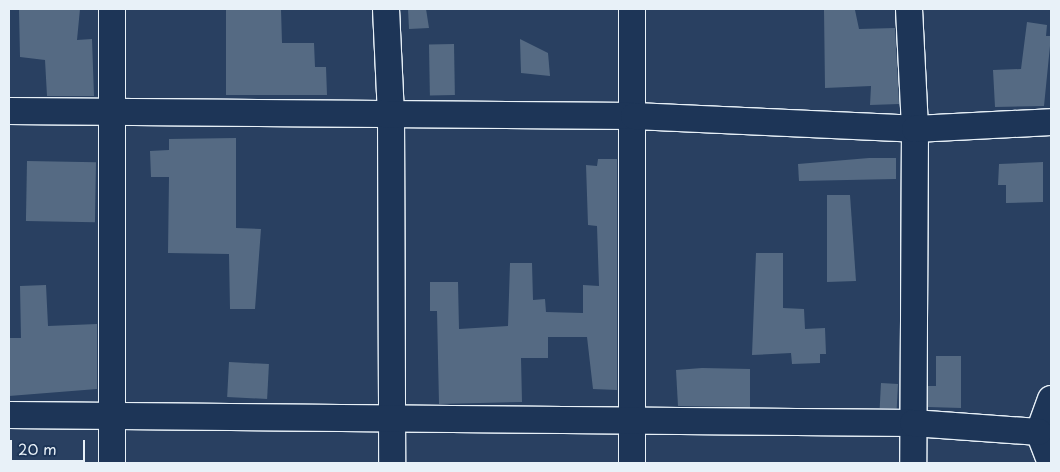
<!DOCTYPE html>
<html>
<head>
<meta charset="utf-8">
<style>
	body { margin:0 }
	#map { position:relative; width:1060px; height:472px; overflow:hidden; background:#294061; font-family:"Playpen Sans",sans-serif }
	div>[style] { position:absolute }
	.building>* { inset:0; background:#556a83; transform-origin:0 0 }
	.roads { filter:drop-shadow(1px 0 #e8f1f8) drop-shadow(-1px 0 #e8f1f8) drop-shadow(0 1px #e8f1f8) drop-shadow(0 -1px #e8f1f8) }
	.street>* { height:26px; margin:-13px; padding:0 13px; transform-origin:13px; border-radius:13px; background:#1d3557 }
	span { translate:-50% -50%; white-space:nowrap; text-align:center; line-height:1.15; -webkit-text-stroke:4.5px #1d3557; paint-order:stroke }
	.frame { position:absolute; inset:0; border:10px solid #e8f1f8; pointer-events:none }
	.scale { position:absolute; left:10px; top:440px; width:75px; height:22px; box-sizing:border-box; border:2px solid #e8f1f8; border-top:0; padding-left:6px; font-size:15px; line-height:18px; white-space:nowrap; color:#e8f1f8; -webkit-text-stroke:4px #1d3557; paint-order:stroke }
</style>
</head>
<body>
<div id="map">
	<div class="building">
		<div style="clip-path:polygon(19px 9px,80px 9px,77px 40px,92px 39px,94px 96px,47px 96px,45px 60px,20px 57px)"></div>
		<div style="clip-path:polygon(226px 9px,281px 9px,282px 43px,314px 43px,315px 67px,326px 67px,327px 95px,226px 95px)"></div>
		<div style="clip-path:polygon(408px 9px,426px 9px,429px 28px,409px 29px)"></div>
		<div style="clip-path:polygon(824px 10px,855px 10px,859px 29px,895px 28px,899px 104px,870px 105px,871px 86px,825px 88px)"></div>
		<div style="clip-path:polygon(1027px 22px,1047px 25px,1046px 36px,1051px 36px,1044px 106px,995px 107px,993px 70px,1021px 69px)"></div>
		<div style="clip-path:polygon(520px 39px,548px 53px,550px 76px,521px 73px)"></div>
		<div style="left:454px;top:44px;width:51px;height:25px;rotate:89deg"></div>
		<div style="clip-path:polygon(236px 138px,236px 228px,261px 229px,255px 309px,230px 309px,229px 254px,168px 253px,169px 177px,151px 177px,150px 151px,169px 150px,169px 139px)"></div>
		<div style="clip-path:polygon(869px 158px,896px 158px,896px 179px,799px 181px,798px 164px)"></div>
		<div style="clip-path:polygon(598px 159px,617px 159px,617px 390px,593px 389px,587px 337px,548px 337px,548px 358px,521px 358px,522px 402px,439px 404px,437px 311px,430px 311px,430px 282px,458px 282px,459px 329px,508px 326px,510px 263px,532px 263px,533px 300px,545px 299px,546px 312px,583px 313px,583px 285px,599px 286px,597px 226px,588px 225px,586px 165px,597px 166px)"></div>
		<div style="left:27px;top:161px;width:69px;height:60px;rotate:1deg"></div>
		<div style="clip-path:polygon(1043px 162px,1043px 202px,1006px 203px,1006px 185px,998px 185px,999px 164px)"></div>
		<div style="clip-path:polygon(827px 195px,850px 195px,856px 281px,827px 282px)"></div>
		<div style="clip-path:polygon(756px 253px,783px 253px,783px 308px,804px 309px,805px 329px,825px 328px,826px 354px,820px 354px,820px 363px,792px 364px,791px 353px,752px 355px)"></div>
		<div style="clip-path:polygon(46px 285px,48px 326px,97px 324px,97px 389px,9px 396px,9px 338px,21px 338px,20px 286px)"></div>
		<div style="clip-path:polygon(936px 356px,961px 356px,961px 408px,928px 407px,928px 386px,936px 386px)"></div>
		<div style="left:229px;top:362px;width:40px;height:35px;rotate:3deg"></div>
		<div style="clip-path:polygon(702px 368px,750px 369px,750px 407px,678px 406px,676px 370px)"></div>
		<div style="left:881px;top:383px;width:17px;height:25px;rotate:3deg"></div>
	</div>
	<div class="roads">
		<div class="street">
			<div style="left:386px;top:9px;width:105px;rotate:87.3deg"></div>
			<div style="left:391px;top:114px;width:349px;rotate:89.8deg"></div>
			<div style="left:632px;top:9px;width:454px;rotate:90deg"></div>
			<div style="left:909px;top:9px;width:120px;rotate:87.1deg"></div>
			<div style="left:915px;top:129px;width:334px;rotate:90.3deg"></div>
			<div style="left:9px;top:111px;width:625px;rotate:0.46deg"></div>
			<div style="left:634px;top:116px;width:281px;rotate:2.6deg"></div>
			<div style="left:915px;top:129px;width:136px;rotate:-2.9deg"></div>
			<div style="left:1051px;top:399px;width:35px;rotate:110deg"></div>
			<div style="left:1039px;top:432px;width:33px;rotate:69deg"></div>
			<div style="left:9px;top:415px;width:904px;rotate:0.51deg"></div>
			<div style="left:913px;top:423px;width:126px;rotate:4.1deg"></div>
			<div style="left:112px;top:463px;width:454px;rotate:-90deg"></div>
		</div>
	</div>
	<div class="frame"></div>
	<div class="scale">20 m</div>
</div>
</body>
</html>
